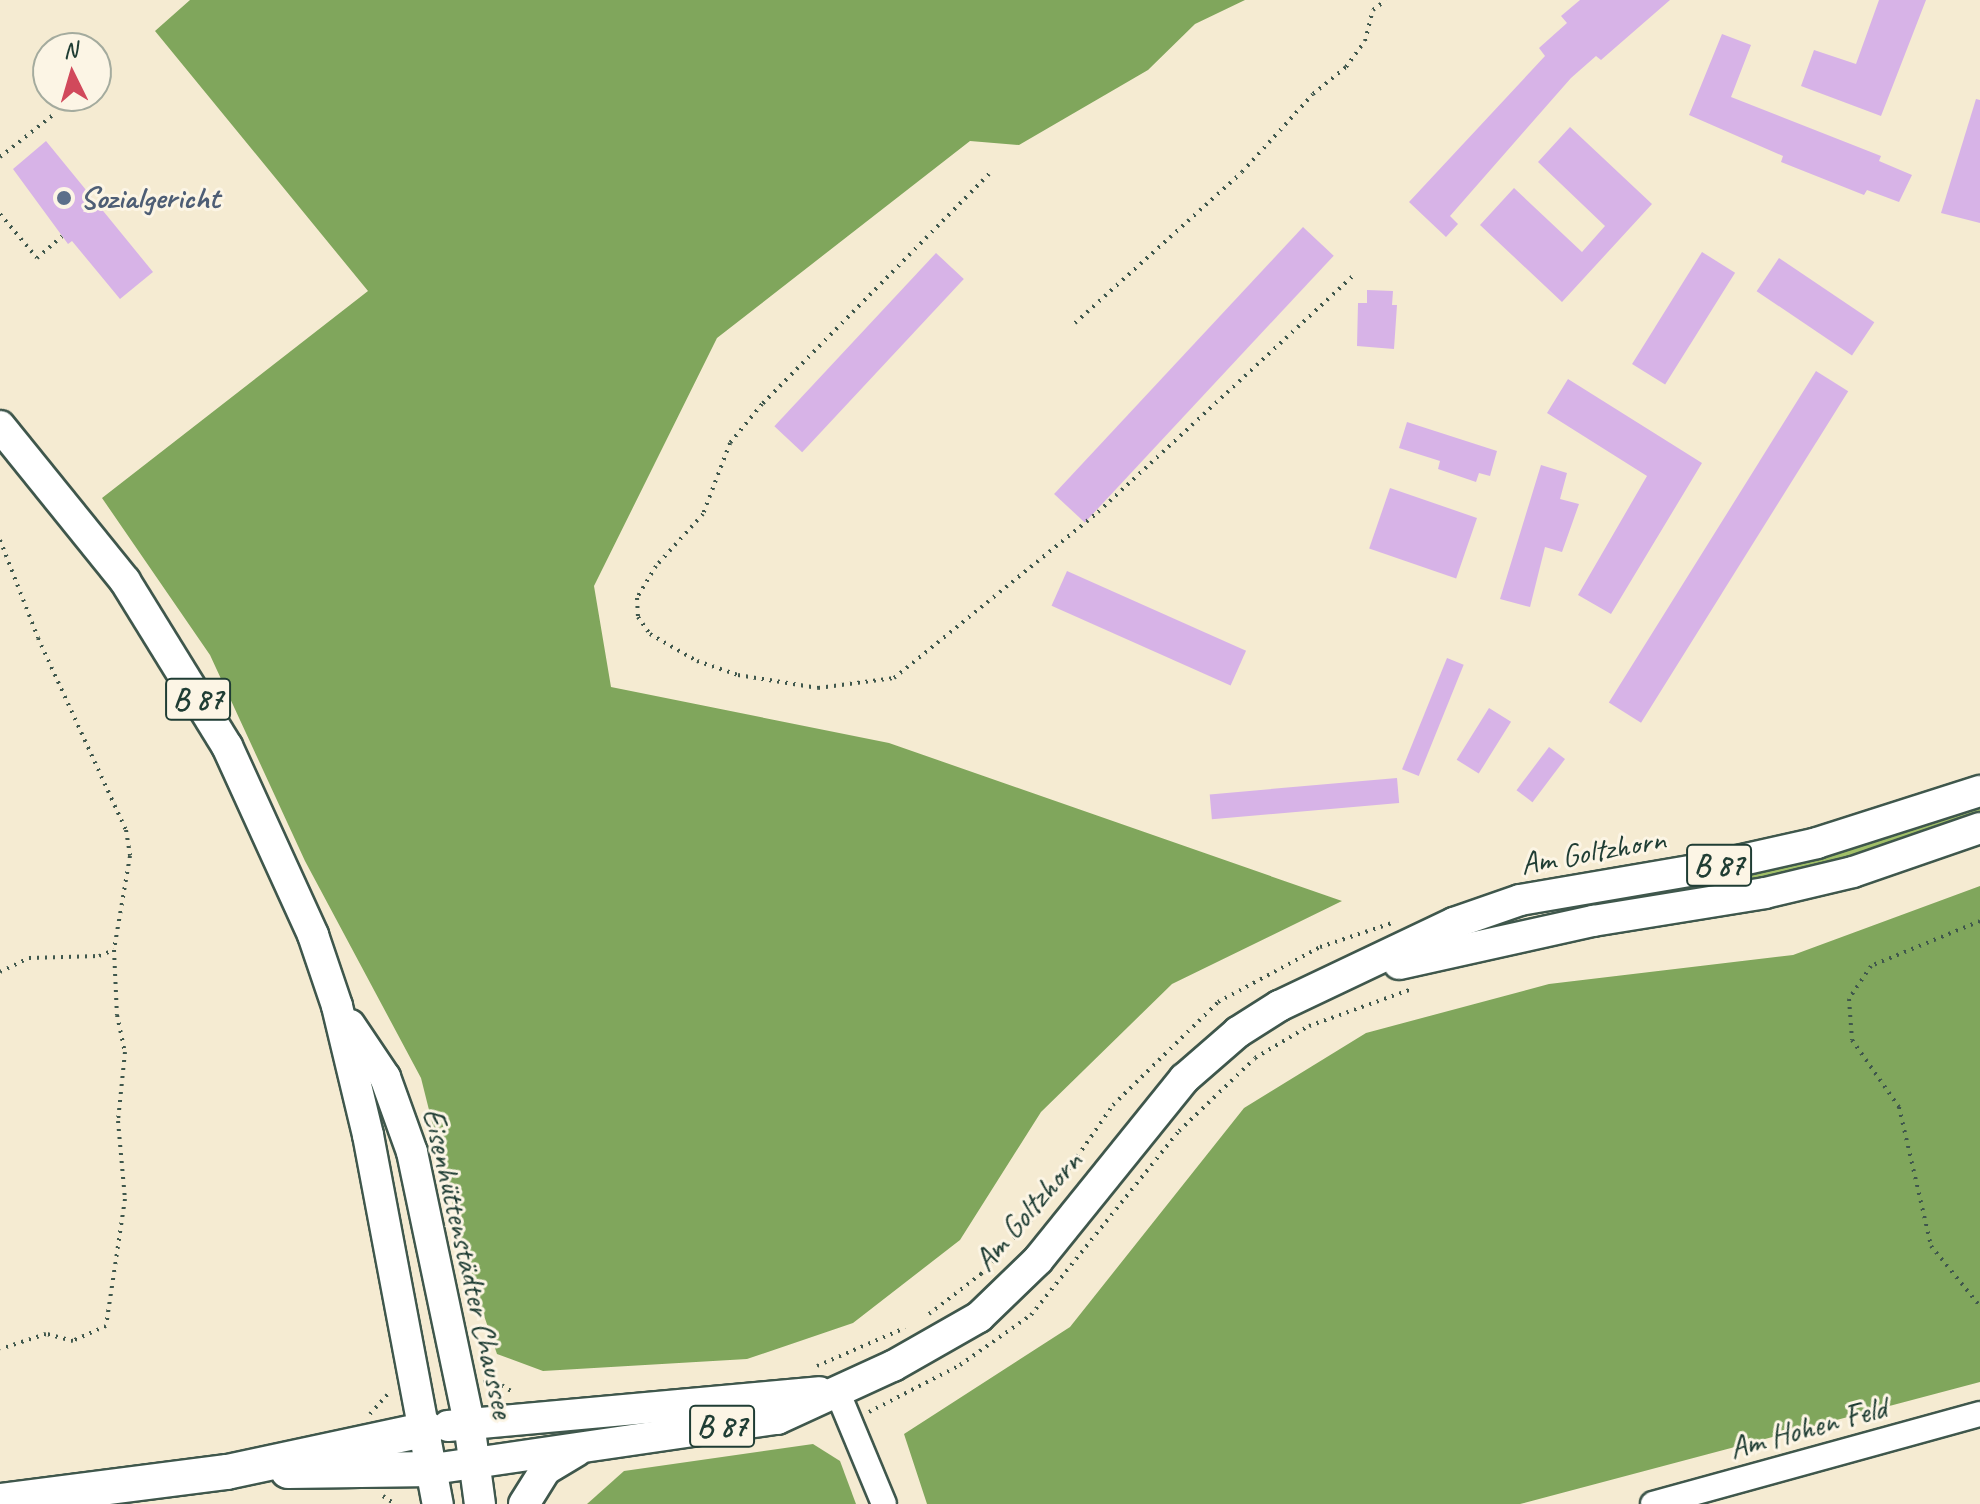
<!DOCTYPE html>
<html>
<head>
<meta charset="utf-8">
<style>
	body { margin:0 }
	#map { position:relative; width:1980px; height:1504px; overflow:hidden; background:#f5ebd2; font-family:Caveat,sans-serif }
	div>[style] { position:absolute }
	.green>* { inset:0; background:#a1c068 }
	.forest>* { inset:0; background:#80a65c }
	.building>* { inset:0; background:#d7b3e7; transform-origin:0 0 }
	.path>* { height:4px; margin-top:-2px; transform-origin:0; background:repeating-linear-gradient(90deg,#3f574c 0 2px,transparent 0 8px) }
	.roads { filter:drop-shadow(2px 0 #3f574c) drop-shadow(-2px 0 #3f574c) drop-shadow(0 2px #3f574c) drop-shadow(0 -2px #3f574c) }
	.minor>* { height:24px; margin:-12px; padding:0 12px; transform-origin:12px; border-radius:12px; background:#fff }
	.major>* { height:30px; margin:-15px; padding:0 15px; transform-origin:15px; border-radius:15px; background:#fff }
	.highway>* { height:34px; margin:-17px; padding:0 17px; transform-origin:17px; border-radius:17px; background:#fff }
	.dots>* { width:22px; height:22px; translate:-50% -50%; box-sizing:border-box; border:4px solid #fcf5e5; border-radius:50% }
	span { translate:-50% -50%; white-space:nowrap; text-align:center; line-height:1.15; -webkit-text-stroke:6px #fcf5e5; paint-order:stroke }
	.shield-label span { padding:2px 6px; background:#fcf5e5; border:2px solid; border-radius:6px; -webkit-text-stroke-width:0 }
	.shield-label { font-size:30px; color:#1f3d34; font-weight:700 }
	.service-label { font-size:32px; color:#4e5e75; font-weight:700 }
	.left { translate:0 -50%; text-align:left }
	.street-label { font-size:32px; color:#1f3d34 }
	.north { position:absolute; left:32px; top:32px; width:80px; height:80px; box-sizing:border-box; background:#fcf5e5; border:2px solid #a4ab9e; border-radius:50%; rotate:355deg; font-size:22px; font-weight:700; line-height:32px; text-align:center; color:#1f3d34 }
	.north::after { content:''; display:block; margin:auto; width:28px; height:36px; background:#d1495b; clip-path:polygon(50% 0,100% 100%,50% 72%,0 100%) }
</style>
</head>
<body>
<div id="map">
	<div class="green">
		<div style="clip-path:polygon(1980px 804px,1980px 813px,1863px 852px,1694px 894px,1589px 911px,1586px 900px)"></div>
	</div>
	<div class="forest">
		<div style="clip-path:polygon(190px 0,1245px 0,1195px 24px,1148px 70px,1019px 145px,970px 141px,717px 338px,594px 586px,611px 687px,889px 743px,1342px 901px,1172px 984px,1041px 1112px,960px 1240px,853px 1323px,747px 1359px,543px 1371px,497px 1354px,470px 1274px,421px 1078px,305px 861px,210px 655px,102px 498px,368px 291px,155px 31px)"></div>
		<div style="clip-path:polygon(1980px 886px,1980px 1382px,1520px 1504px,927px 1504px,904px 1434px,1070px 1327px,1244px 1108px,1366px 1033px,1549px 984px,1793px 955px)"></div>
		<div style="clip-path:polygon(813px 1444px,840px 1461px,856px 1504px,587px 1504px,624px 1471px)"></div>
	</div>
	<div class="building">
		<div style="clip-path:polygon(1580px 0,1670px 0,1601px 60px,1596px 56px,1571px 78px,1450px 216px,1458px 224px,1446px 237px,1409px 202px,1545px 56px,1539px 48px,1567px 23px,1561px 16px)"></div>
		<div style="clip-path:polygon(1879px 0,1926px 0,1881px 116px,1801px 86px,1814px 50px,1856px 64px)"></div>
		<div style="clip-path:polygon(1722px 34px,1751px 45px,1731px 97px,1881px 156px,1879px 161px,1912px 175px,1899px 202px,1867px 190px,1864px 195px,1781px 162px,1783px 156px,1689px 115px)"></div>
		<div style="clip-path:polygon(1976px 99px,1980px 100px,1980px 223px,1941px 213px)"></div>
		<div style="clip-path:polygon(1570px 127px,1652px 204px,1562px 302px,1480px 225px,1514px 188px,1582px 252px,1605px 226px,1538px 162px)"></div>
		<div style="clip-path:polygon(46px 141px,153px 272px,120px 299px,72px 241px,68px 244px,13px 169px)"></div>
		<div style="left:1303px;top:227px;width:42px;height:365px;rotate:43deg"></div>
		<div style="left:1702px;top:252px;width:39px;height:132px;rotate:32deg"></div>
		<div style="left:936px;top:253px;width:38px;height:237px;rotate:43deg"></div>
		<div style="left:1779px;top:258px;width:115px;height:40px;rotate:34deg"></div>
		<div style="clip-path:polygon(1367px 290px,1393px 291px,1392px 305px,1397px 305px,1394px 349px,1357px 346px,1358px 303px,1367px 303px)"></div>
		<div style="left:1816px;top:371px;width:38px;height:391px;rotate:32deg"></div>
		<div style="clip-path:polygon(1568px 379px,1702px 463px,1611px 614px,1578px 595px,1647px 476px,1547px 413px)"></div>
		<div style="clip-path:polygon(1407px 422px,1497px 451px,1490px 476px,1479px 473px,1476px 482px,1438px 469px,1440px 461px,1399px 448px)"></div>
		<div style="clip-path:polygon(1541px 465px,1567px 473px,1560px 499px,1579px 504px,1562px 552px,1545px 547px,1530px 607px,1500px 599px)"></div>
		<div style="left:1390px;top:488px;width:92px;height:64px;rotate:19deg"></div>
		<div style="left:1067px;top:571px;width:196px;height:38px;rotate:24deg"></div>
		<div style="left:1447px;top:658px;width:18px;height:120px;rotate:22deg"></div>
		<div style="left:1489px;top:708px;width:26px;height:61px;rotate:32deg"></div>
		<div style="left:1549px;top:747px;width:20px;height:54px;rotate:37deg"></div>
		<div style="left:1397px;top:778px;width:25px;height:188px;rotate:85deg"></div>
	</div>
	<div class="path">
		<div style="left:0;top:157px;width:68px;rotate:-38.4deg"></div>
		<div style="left:989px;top:174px;width:323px;rotate:134.6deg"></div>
		<div style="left:762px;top:404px;width:50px;rotate:129.4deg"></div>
		<div style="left:730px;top:443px;width:76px;rotate:110.8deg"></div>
		<div style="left:703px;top:514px;width:70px;rotate:132.1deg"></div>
		<div style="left:656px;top:566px;width:37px;rotate:121deg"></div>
		<div style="left:637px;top:598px;width:19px;rotate:87deg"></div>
		<div style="left:638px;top:617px;width:21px;rotate:55deg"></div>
		<div style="left:650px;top:634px;width:54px;rotate:29.9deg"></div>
		<div style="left:697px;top:661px;width:43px;rotate:18.9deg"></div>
		<div style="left:738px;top:675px;width:81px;rotate:9.2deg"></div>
		<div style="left:818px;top:688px;width:77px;rotate:-7.5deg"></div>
		<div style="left:894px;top:678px;width:263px;rotate:-39.1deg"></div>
		<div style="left:1098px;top:512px;width:347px;rotate:-42.8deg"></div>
		<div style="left:0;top:214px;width:57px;rotate:49.9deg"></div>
		<div style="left:37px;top:258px;width:33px;rotate:-41deg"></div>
		<div style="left:1075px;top:323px;width:225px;rotate:-42.1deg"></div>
		<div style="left:1242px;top:172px;width:105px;rotate:-47.7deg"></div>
		<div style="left:1313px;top:94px;width:43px;rotate:-39.3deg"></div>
		<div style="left:1346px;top:67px;width:32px;rotate:-54deg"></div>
		<div style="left:1365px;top:41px;width:32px;rotate:-76deg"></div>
		<div style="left:1373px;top:10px;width:16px;rotate:-38deg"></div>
		<div style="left:0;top:540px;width:105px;rotate:68.8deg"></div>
		<div style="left:38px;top:638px;width:211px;rotate:65.4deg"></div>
		<div style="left:126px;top:830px;width:26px;rotate:81deg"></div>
		<div style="left:130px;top:856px;width:95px;rotate:99.7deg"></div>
		<div style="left:114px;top:950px;width:65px;rotate:87.4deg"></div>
		<div style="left:117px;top:1015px;width:38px;rotate:78deg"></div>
		<div style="left:125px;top:1052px;width:69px;rotate:95.8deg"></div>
		<div style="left:118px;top:1121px;width:78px;rotate:84.9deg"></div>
		<div style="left:125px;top:1199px;width:128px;rotate:98.5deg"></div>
		<div style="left:106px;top:1326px;width:36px;rotate:156deg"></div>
		<div style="left:73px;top:1341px;width:28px;rotate:-165deg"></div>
		<div style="left:46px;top:1334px;width:48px;rotate:161.9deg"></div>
		<div style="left:1980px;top:921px;width:118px;rotate:157.6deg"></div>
		<div style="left:1871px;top:966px;width:40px;rotate:124deg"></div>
		<div style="left:1849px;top:999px;width:41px;rotate:85.8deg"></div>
		<div style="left:1852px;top:1040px;width:82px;rotate:55deg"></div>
		<div style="left:1899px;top:1107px;width:143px;rotate:77deg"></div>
		<div style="left:1931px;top:1246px;width:77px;rotate:50.8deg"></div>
		<div style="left:0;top:972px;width:32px;rotate:-26deg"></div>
		<div style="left:29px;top:958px;width:70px;rotate:-1.6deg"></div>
		<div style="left:99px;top:956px;width:16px;rotate:-22deg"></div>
		<div style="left:929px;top:1314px;width:66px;rotate:-37.6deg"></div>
		<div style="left:981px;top:1274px;width:88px;rotate:-47.3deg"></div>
		<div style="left:1041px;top:1209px;width:126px;rotate:-55.3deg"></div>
		<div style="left:1113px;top:1105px;width:147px;rotate:-44.4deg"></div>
		<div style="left:1218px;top:1002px;width:116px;rotate:-28.3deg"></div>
		<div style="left:1320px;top:947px;width:76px;rotate:-18.4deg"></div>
		<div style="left:486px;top:1364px;width:19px;rotate:62deg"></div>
		<div style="left:817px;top:1366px;width:96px;rotate:-23.4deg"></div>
		<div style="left:483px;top:1382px;width:12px;rotate:-5deg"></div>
		<div style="left:495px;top:1381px;width:22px;rotate:32deg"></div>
		<div style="left:869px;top:1412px;width:102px;rotate:-27.3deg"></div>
		<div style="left:960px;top:1365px;width:87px;rotate:-35.2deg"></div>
		<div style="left:1031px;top:1315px;width:236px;rotate:-51.2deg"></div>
		<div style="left:1179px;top:1131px;width:105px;rotate:-43.8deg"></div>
		<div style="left:1255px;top:1058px;width:63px;rotate:-30.7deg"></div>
		<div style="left:1309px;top:1026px;width:109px;rotate:-19.8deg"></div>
		<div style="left:370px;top:1414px;width:31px;rotate:-48deg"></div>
		<div style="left:383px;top:1496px;width:14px;rotate:34deg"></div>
	</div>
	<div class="roads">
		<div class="minor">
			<div style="left:837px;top:1391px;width:122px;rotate:67.4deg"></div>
			<div style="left:1653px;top:1504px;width:339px;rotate:-15.4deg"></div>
		</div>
		<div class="major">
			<div style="left:0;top:426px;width:199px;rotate:51.1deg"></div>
			<div style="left:125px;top:581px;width:194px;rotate:58.3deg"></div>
			<div style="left:227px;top:746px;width:208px;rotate:65.5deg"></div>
			<div style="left:313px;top:935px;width:75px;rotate:71.3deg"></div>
			<div style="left:337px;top:1006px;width:133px;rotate:76.5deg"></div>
			<div style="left:368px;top:1135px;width:376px;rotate:79.3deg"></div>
			<div style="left:1399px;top:964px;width:199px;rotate:-12.5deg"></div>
			<div style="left:1593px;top:921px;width:174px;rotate:-9.2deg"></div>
			<div style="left:1765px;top:893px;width:90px;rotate:-13.4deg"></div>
			<div style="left:1853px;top:872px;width:134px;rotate:-19.1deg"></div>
			<div style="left:350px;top:1025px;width:63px;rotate:56.1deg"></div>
			<div style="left:385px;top:1077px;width:80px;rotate:70.2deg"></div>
			<div style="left:412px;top:1152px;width:277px;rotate:78.1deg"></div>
			<div style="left:469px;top:1423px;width:82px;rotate:82.3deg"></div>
			<div style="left:448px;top:1426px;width:373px;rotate:-5.2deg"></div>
			<div style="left:433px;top:1469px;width:348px;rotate:-8.3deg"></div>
			<div style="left:777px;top:1419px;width:128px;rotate:-24.6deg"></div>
			<div style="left:893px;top:1366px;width:99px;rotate:-29.7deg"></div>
			<div style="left:979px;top:1317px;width:82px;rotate:-44deg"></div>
			<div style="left:1038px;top:1260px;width:233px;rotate:-51.1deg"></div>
			<div style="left:1184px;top:1079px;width:72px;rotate:-41deg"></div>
			<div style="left:1238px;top:1032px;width:49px;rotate:-32.4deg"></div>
			<div style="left:1279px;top:1006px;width:194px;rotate:-25.4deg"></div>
			<div style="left:1454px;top:923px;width:70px;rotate:-19.2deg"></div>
			<div style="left:1520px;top:900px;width:185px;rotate:-9.7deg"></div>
			<div style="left:1702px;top:869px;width:118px;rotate:-12.7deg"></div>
			<div style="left:1817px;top:843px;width:171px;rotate:-17.7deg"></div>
			<div style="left:524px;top:1504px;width:40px;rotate:-58deg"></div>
			<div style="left:545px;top:1470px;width:37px;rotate:-31deg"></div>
		</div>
		<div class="highway">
			<div style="left:288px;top:1471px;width:145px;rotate:-0.8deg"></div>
			<div style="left:0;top:1501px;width:229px;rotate:-7.3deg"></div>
			<div style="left:227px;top:1472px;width:205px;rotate:-12.1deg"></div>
		</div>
	</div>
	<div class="dots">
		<div style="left:64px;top:198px;background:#5c6f8a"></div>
	</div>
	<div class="shield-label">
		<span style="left:198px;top:699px">B 87</span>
		<span style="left:1719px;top:865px">B 87</span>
		<span style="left:722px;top:1426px">B 87</span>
	</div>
	<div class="service-label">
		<span class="left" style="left:80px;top:198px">Sozialgericht</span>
	</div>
	<div class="street-label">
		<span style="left:1593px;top:852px;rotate:-10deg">Am Goltzhorn</span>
		<span style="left:1028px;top:1211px;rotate:-49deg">Am Goltzhorn</span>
		<span style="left:468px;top:1263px;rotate:77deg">Eisenhüttenstädter Chaussee</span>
		<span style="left:1808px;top:1428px;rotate:-15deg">Am Hohen Feld</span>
	</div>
	<div class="north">N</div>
</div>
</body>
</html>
